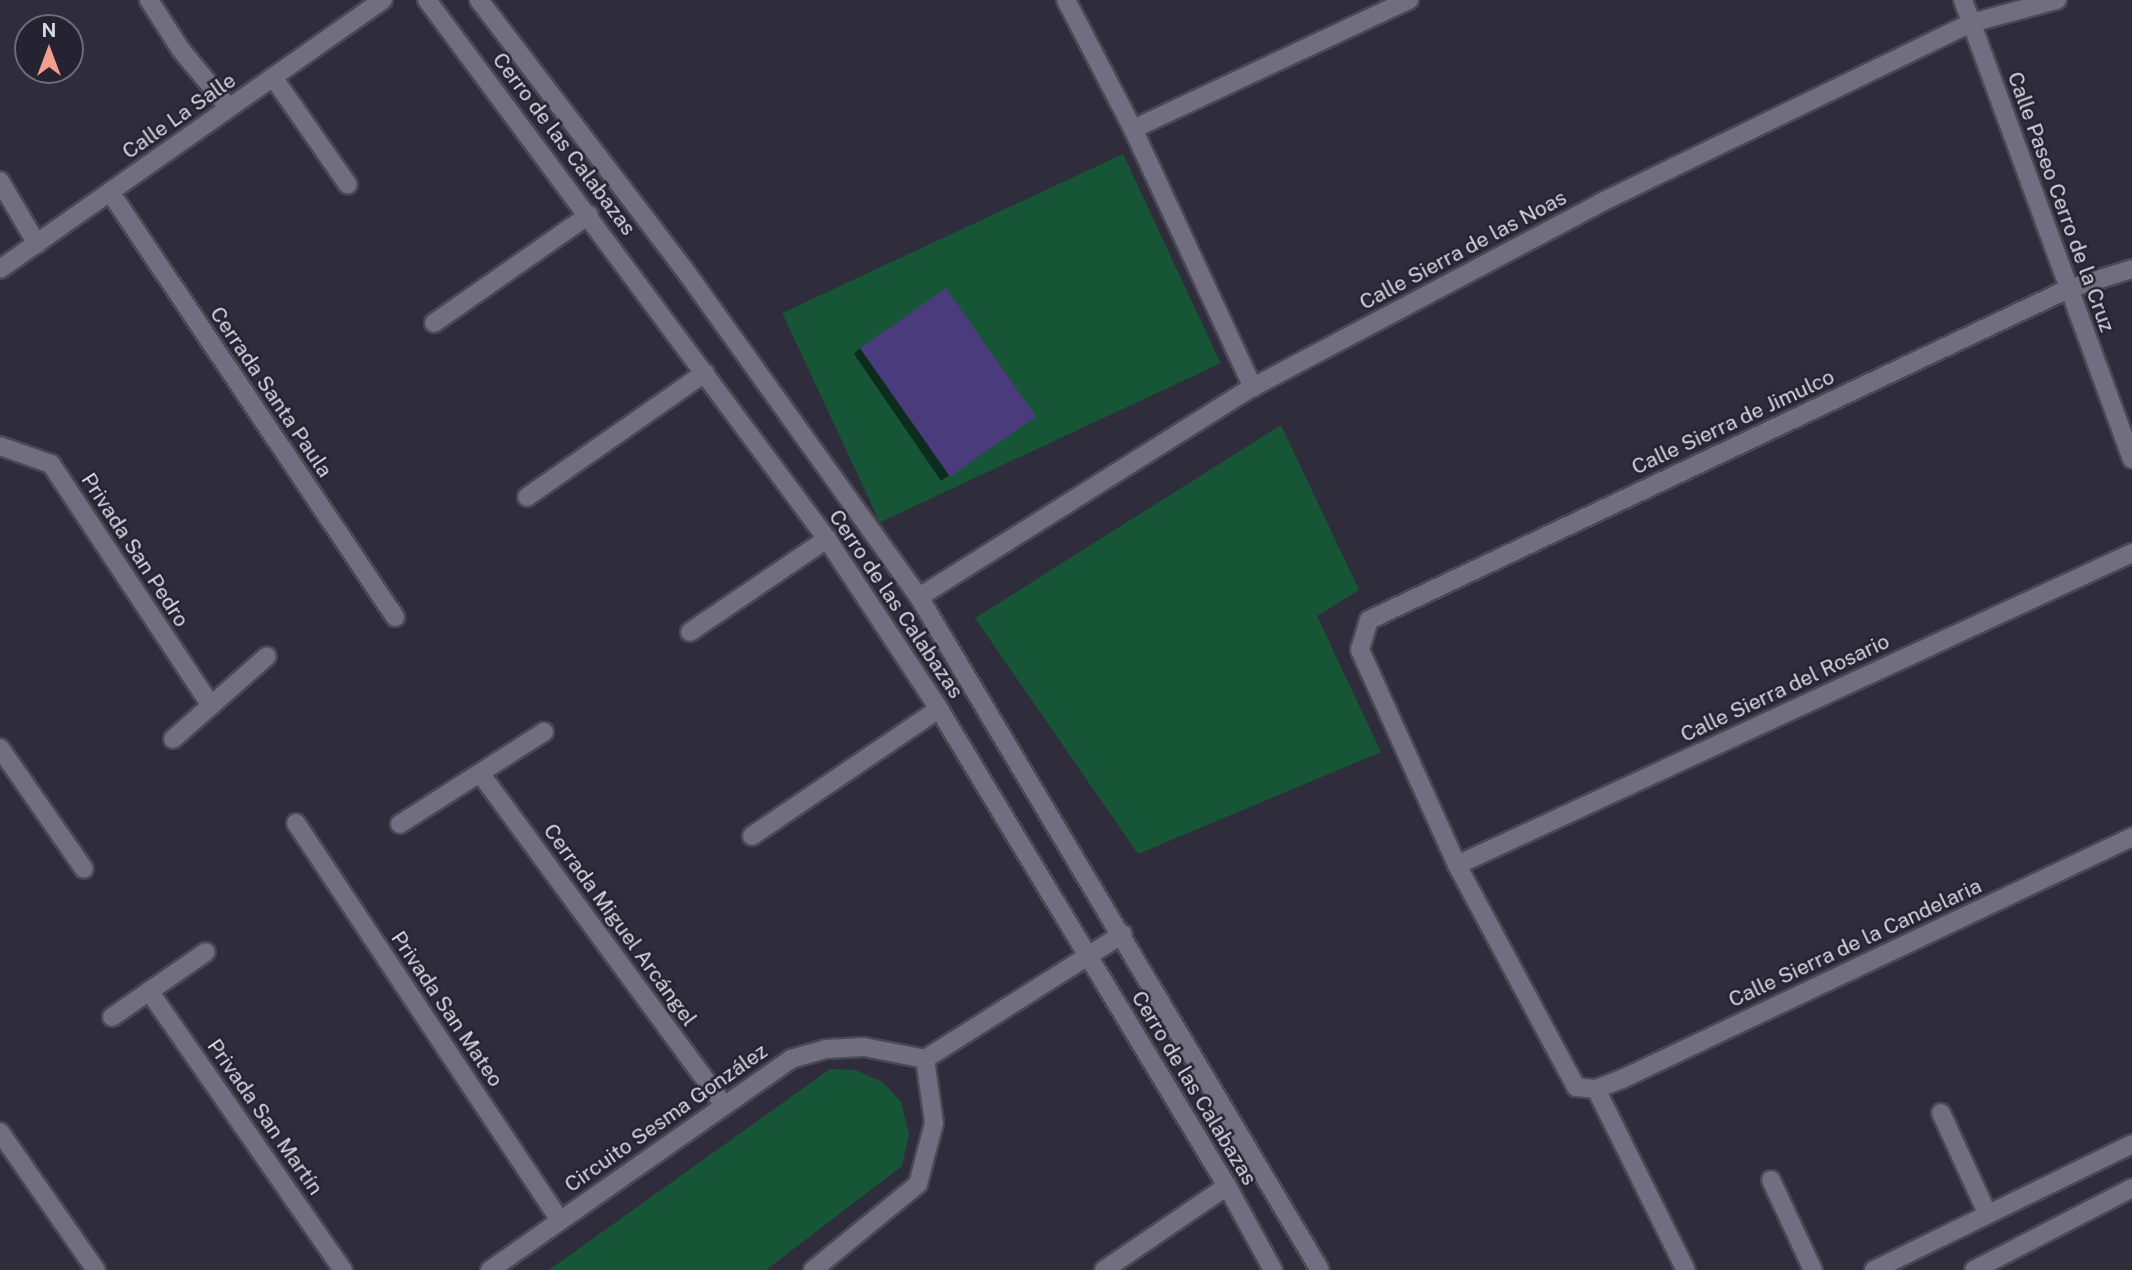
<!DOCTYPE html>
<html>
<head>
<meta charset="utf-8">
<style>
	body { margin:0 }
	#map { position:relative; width:2132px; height:1270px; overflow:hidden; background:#2f2d3c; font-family:"Public Sans",sans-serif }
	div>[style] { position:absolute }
	.green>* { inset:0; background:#175537; transform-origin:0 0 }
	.shadow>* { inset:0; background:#0007 }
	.building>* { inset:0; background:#493b7c; transform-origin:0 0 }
	.roads { filter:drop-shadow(2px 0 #494855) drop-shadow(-2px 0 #494855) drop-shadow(0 2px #494855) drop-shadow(0 -2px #494855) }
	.minor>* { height:18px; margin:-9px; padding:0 9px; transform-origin:9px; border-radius:9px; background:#706e7f }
	.tertiary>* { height:18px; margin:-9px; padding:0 9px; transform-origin:9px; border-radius:9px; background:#706e7f }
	span { translate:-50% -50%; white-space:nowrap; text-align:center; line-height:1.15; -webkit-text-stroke:5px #252332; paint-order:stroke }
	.street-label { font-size:21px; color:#d9d8e2 }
	.north { position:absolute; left:14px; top:14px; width:70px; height:70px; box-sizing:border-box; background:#252332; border:2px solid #6d6b78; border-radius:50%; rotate:0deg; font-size:19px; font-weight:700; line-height:28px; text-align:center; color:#d9d8e2 }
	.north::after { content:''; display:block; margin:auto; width:24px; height:32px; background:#f59d8f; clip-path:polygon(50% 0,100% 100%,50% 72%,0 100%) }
</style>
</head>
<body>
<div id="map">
	<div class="green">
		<div style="left:1123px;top:154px;width:231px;height:376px;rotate:65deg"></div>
		<div style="clip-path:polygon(1281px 425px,1359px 590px,1317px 616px,1381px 752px,1138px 854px,975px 618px)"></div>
		<div style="clip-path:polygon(830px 1069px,856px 1070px,884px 1083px,901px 1102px,909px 1134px,902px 1166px,766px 1270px,549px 1270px)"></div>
	</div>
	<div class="shadow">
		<div style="clip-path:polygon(860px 348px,1034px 417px,941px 481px,854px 354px)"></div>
	</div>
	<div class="building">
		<div style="left:946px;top:288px;width:157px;height:105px;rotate:55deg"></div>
	</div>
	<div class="roads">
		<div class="minor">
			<div style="left:149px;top:0;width:59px;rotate:57.4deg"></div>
			<div style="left:181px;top:50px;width:75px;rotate:50.4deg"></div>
			<div style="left:1066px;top:0;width:145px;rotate:62.6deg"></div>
			<div style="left:1133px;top:129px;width:285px;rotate:65.1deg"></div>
			<div style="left:1963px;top:0;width:489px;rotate:69.8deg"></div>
			<div style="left:273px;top:77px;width:131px;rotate:55.2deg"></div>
			<div style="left:1133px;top:129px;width:305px;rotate:-25.1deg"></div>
			<div style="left:0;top:181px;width:73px;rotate:59.6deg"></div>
			<div style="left:110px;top:192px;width:512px;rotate:56.15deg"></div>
			<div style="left:0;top:269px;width:468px;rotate:-35.1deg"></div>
			<div style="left:2132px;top:269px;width:67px;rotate:162.6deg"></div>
			<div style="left:2068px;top:289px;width:773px;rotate:154.66deg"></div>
			<div style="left:1369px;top:620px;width:31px;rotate:107deg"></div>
			<div style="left:1360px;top:650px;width:236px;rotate:65.7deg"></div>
			<div style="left:1457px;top:865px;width:252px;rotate:61.8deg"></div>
			<div style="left:1576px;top:1087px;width:20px;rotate:6deg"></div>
			<div style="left:1596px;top:1089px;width:28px;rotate:-21deg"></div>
			<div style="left:1622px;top:1079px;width:565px;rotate:-25.38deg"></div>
			<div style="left:434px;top:323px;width:189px;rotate:-34.9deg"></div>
			<div style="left:0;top:446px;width:54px;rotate:19.4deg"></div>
			<div style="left:51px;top:464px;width:290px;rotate:56.5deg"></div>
			<div style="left:527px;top:497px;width:217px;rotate:-34.9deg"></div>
			<div style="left:919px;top:597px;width:395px;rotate:-32.2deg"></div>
			<div style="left:1253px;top:387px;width:393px;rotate:-27.9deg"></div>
			<div style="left:1600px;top:203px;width:412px;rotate:-25.9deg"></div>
			<div style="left:1971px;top:23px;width:89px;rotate:-15deg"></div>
			<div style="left:690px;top:632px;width:166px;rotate:-34.2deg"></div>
			<div style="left:173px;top:739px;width:125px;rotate:-41.4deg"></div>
			<div style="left:0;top:748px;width:147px;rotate:55.2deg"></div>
			<div style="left:480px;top:773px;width:412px;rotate:53.7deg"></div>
			<div style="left:296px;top:823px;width:477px;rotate:56.4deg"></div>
			<div style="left:400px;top:824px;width:171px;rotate:-32.6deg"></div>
			<div style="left:752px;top:836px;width:226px;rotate:-34.2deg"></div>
			<div style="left:1457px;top:865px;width:744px;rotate:-24.81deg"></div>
			<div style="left:149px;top:991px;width:340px;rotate:55.2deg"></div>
			<div style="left:112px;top:1017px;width:114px;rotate:-34.7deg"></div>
			<div style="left:1596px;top:1089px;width:202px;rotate:63.6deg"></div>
			<div style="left:1941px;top:1113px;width:110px;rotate:65.3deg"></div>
			<div style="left:0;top:1132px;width:168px;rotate:55.2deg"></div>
			<div style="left:1771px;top:1180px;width:99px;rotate:65deg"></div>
			<div style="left:490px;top:1270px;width:368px;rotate:-35deg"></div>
			<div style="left:791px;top:1059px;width:36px;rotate:-16deg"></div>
			<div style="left:826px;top:1049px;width:38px;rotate:-3deg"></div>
			<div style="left:864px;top:1047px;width:62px;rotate:11.1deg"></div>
			<div style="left:925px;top:1059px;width:234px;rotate:-32.3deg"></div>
			<div style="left:813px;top:1270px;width:136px;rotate:-39.3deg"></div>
			<div style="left:918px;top:1184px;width:63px;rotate:-75.3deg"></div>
			<div style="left:934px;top:1123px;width:65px;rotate:-98deg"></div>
			<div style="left:1104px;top:1270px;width:149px;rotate:-34.3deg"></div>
		</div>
		<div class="tertiary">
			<div style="left:427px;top:0;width:671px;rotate:53.42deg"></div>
			<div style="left:827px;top:539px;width:204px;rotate:56.6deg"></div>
			<div style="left:939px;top:709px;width:557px;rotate:58.88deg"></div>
			<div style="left:1227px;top:1186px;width:96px;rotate:61.3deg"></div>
			<div style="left:479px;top:0;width:338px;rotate:52.7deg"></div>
			<div style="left:684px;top:269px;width:403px;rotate:54.4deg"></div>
			<div style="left:919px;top:597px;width:783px;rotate:59.21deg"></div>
			<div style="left:1874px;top:1270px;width:287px;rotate:-26deg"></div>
			<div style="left:1974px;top:1270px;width:178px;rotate:-27.4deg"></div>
		</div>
	</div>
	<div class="street-label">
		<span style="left:179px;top:116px;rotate:-35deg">Calle La Salle</span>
		<span style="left:564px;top:144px;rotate:53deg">Cerro de las Calabazas</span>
		<span style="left:2061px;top:202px;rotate:70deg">Calle Paseo Cerro de la Cruz</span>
		<span style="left:1463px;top:250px;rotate:-28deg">Calle Sierra de las Noas</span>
		<span style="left:271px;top:392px;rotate:56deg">Cerrada Santa Paula</span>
		<span style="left:1733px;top:422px;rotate:-25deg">Calle Sierra de Jimulco</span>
		<span style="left:135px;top:550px;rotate:57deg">Privada San Pedro</span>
		<span style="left:896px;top:604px;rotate:56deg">Cerro de las Calabazas</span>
		<span style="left:1785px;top:688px;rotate:-25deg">Calle Sierra del Rosario</span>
		<span style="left:620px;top:925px;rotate:54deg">Cerrada Miguel Arcángel</span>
		<span style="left:1855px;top:943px;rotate:-25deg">Calle Sierra de la Candelaria</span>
		<span style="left:447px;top:1009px;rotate:56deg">Privada San Mateo</span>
		<span style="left:1194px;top:1088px;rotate:59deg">Cerro de las Calabazas</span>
		<span style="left:265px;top:1117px;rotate:55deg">Privada San Martín</span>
		<span style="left:666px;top:1118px;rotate:-35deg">Circuito Sesma González</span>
	</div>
	<div class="north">N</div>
</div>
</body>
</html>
